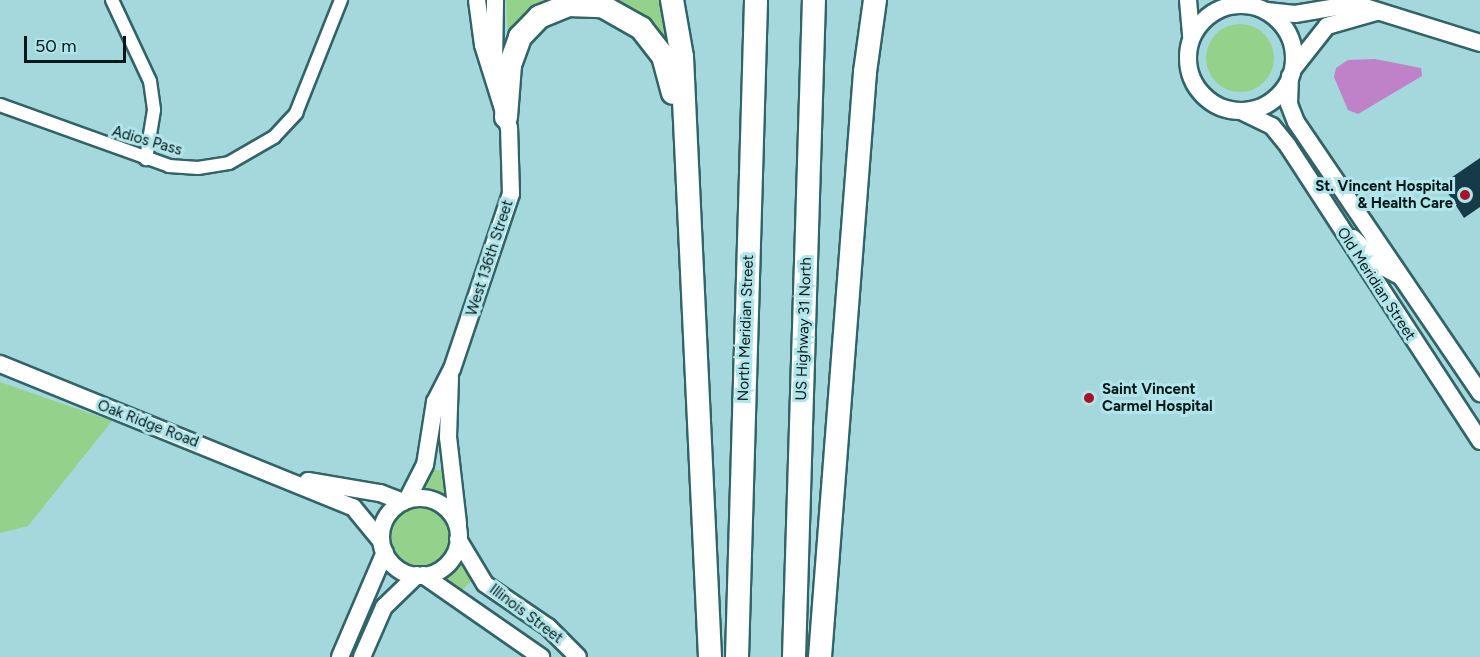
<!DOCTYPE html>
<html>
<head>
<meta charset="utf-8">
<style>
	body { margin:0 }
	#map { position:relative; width:1480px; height:657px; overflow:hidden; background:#a4d8dc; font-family:Figtree,sans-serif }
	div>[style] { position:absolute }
	.green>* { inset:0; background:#94d28c }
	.round { border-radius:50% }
	.water>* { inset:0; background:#bf82c8 }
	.building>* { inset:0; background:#143b47 }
	.roads { filter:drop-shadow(2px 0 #326467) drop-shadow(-2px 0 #326467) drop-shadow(0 2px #326467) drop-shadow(0 -2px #326467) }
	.street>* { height:12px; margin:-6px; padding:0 6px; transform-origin:6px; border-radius:6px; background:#fff }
	.secondary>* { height:16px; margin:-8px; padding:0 8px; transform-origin:8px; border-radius:8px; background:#fff }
	.secondary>.ring { margin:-8px; padding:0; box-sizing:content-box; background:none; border:16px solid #fff; border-radius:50% }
	.highway>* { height:22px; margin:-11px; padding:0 11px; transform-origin:11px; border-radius:11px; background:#fff }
	.dots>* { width:16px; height:16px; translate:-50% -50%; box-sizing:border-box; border:3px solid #b1e5e9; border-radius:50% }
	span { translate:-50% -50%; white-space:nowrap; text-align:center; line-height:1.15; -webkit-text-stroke:6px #b1e5e9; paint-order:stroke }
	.street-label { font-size:15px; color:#031719 }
	.poi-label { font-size:15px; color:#031719; font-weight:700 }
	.right { translate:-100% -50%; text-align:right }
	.left { translate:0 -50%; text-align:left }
	.scale { position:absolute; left:24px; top:36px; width:102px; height:27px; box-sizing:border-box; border:3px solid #031719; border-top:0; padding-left:8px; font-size:18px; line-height:21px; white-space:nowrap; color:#031719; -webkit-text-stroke:4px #b1e5e9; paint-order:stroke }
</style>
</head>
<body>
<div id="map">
	<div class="green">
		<div style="clip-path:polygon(506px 0,553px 0,508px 38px)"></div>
		<div style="clip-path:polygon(609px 0,662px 0,673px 59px)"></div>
		<div class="round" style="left:1206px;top:24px;width:68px;height:68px"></div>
		<div style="clip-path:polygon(0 382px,112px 421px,28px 526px,0 533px)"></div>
		<div style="clip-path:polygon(429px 469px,445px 471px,447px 501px,419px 492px)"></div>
		<div class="round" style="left:391px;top:508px;width:58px;height:58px"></div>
		<div style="clip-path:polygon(460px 557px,473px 580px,460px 592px,439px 578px)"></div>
	</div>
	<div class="water">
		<div style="clip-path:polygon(1375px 59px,1421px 68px,1422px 76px,1358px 114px,1348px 110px,1334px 77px,1336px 68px,1348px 60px)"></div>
	</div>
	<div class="building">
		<div style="clip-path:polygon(1480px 158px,1480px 207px,1464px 218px,1442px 184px)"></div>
	</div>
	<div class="roads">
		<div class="street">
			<div style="left:112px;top:0;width:89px;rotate:64.9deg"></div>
			<div style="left:150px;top:81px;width:29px;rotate:82deg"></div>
			<div style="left:154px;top:110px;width:50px;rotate:99.3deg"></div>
			<div style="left:0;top:105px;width:180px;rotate:19.8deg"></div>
			<div style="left:169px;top:166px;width:29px;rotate:4deg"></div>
			<div style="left:198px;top:168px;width:31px;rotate:-9deg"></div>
			<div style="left:229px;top:163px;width:52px;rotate:-30deg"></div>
			<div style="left:274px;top:137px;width:33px;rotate:-47deg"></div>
			<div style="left:296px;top:113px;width:122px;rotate:-68.3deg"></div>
		</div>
		<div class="secondary">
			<div style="left:1188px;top:0;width:38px;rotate:85deg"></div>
			<div class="ring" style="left:1188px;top:5px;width:90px;height:90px"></div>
			<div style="left:1267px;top:11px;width:28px;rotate:6deg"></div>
			<div style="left:1295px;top:14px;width:61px;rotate:-9.5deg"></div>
			<div style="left:1355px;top:4px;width:131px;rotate:17.3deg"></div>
			<div style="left:494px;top:66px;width:66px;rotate:-89.1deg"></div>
			<div style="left:1293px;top:69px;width:55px;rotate:-51.7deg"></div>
			<div style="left:1327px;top:26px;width:51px;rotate:-15.9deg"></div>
			<div style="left:1290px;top:76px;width:28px;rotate:92deg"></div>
			<div style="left:1289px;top:104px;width:19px;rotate:69deg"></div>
			<div style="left:1296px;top:122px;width:328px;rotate:55.8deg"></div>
			<div style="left:1241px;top:111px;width:34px;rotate:26deg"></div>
			<div style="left:1272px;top:126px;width:26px;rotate:51deg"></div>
			<div style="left:1288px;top:146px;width:352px;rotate:56.9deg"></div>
			<div style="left:1353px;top:238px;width:40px;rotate:45deg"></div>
			<div style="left:1381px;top:266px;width:21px;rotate:28deg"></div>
			<div style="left:0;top:364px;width:381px;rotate:22.1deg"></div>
			<div style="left:353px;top:507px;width:44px;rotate:50.5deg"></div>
			<div style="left:450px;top:377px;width:60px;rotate:91.9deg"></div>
			<div style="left:448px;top:437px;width:88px;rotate:83.4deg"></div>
			<div style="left:308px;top:481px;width:73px;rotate:9.5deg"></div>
			<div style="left:380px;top:493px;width:25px;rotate:21deg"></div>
			<div class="ring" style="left:381px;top:498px;width:62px;height:62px"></div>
			<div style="left:407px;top:500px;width:39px;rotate:-63deg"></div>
			<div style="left:425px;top:465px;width:64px;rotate:-81deg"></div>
			<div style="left:435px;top:402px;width:37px;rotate:-63deg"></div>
			<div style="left:452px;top:369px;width:185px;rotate:-71.4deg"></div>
			<div style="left:511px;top:194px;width:66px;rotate:-91.7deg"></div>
			<div style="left:509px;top:128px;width:87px;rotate:-107.4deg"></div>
			<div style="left:483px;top:45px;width:45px;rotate:-97.6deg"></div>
			<div style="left:458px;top:539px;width:52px;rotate:59deg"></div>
			<div style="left:485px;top:584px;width:76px;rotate:34.3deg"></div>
			<div style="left:548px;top:627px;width:42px;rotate:45deg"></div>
			<div style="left:423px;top:575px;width:144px;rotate:34.8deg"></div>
			<div style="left:340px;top:657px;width:114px;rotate:-66.8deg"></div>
			<div style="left:362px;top:657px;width:55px;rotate:-66.3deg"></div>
			<div style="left:384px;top:607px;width:46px;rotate:-44.1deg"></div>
		</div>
		<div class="highway">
			<div style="left:672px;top:0;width:58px;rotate:80deg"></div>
			<div style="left:682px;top:57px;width:601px;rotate:87.33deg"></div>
			<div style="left:506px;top:117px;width:52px;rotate:-85.6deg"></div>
			<div style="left:510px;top:65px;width:30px;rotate:-70deg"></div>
			<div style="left:520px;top:37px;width:28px;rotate:-46deg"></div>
			<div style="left:539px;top:17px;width:31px;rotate:-22deg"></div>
			<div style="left:568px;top:5px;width:34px;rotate:2deg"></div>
			<div style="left:602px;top:6px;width:45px;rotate:29.4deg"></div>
			<div style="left:641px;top:28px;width:36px;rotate:52deg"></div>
			<div style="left:663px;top:56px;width:38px;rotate:75deg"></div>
			<div style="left:737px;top:657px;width:657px;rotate:-88.34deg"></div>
			<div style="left:794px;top:657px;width:657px;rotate:-88.26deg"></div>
			<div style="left:820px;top:657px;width:587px;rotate:-85.6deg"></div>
			<div style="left:865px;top:72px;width:73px;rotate:-82.1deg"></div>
		</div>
	</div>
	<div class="dots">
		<div style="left:1465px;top:195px;background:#a91228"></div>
		<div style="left:1089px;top:398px;background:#a91228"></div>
	</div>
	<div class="street-label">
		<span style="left:147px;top:141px;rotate:16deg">Adios Pass</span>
		<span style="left:490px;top:258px;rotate:-72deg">West 136th Street</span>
		<span style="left:1376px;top:284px;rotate:57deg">Old Meridian Street</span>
		<span style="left:746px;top:328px;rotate:-88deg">North Meridian Street</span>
		<span style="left:804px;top:329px;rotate:-88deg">US Highway 31 North</span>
		<span style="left:148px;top:424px;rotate:21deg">Oak Ridge Road</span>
		<span style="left:526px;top:614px;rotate:37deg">Illinois Street</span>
	</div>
	<div class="poi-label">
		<span class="right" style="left:1453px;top:195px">St. Vincent Hospital<br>&amp; Health Care</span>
		<span class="left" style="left:1102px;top:398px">Saint Vincent<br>Carmel Hospital</span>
	</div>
	<div class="scale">50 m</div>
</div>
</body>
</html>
